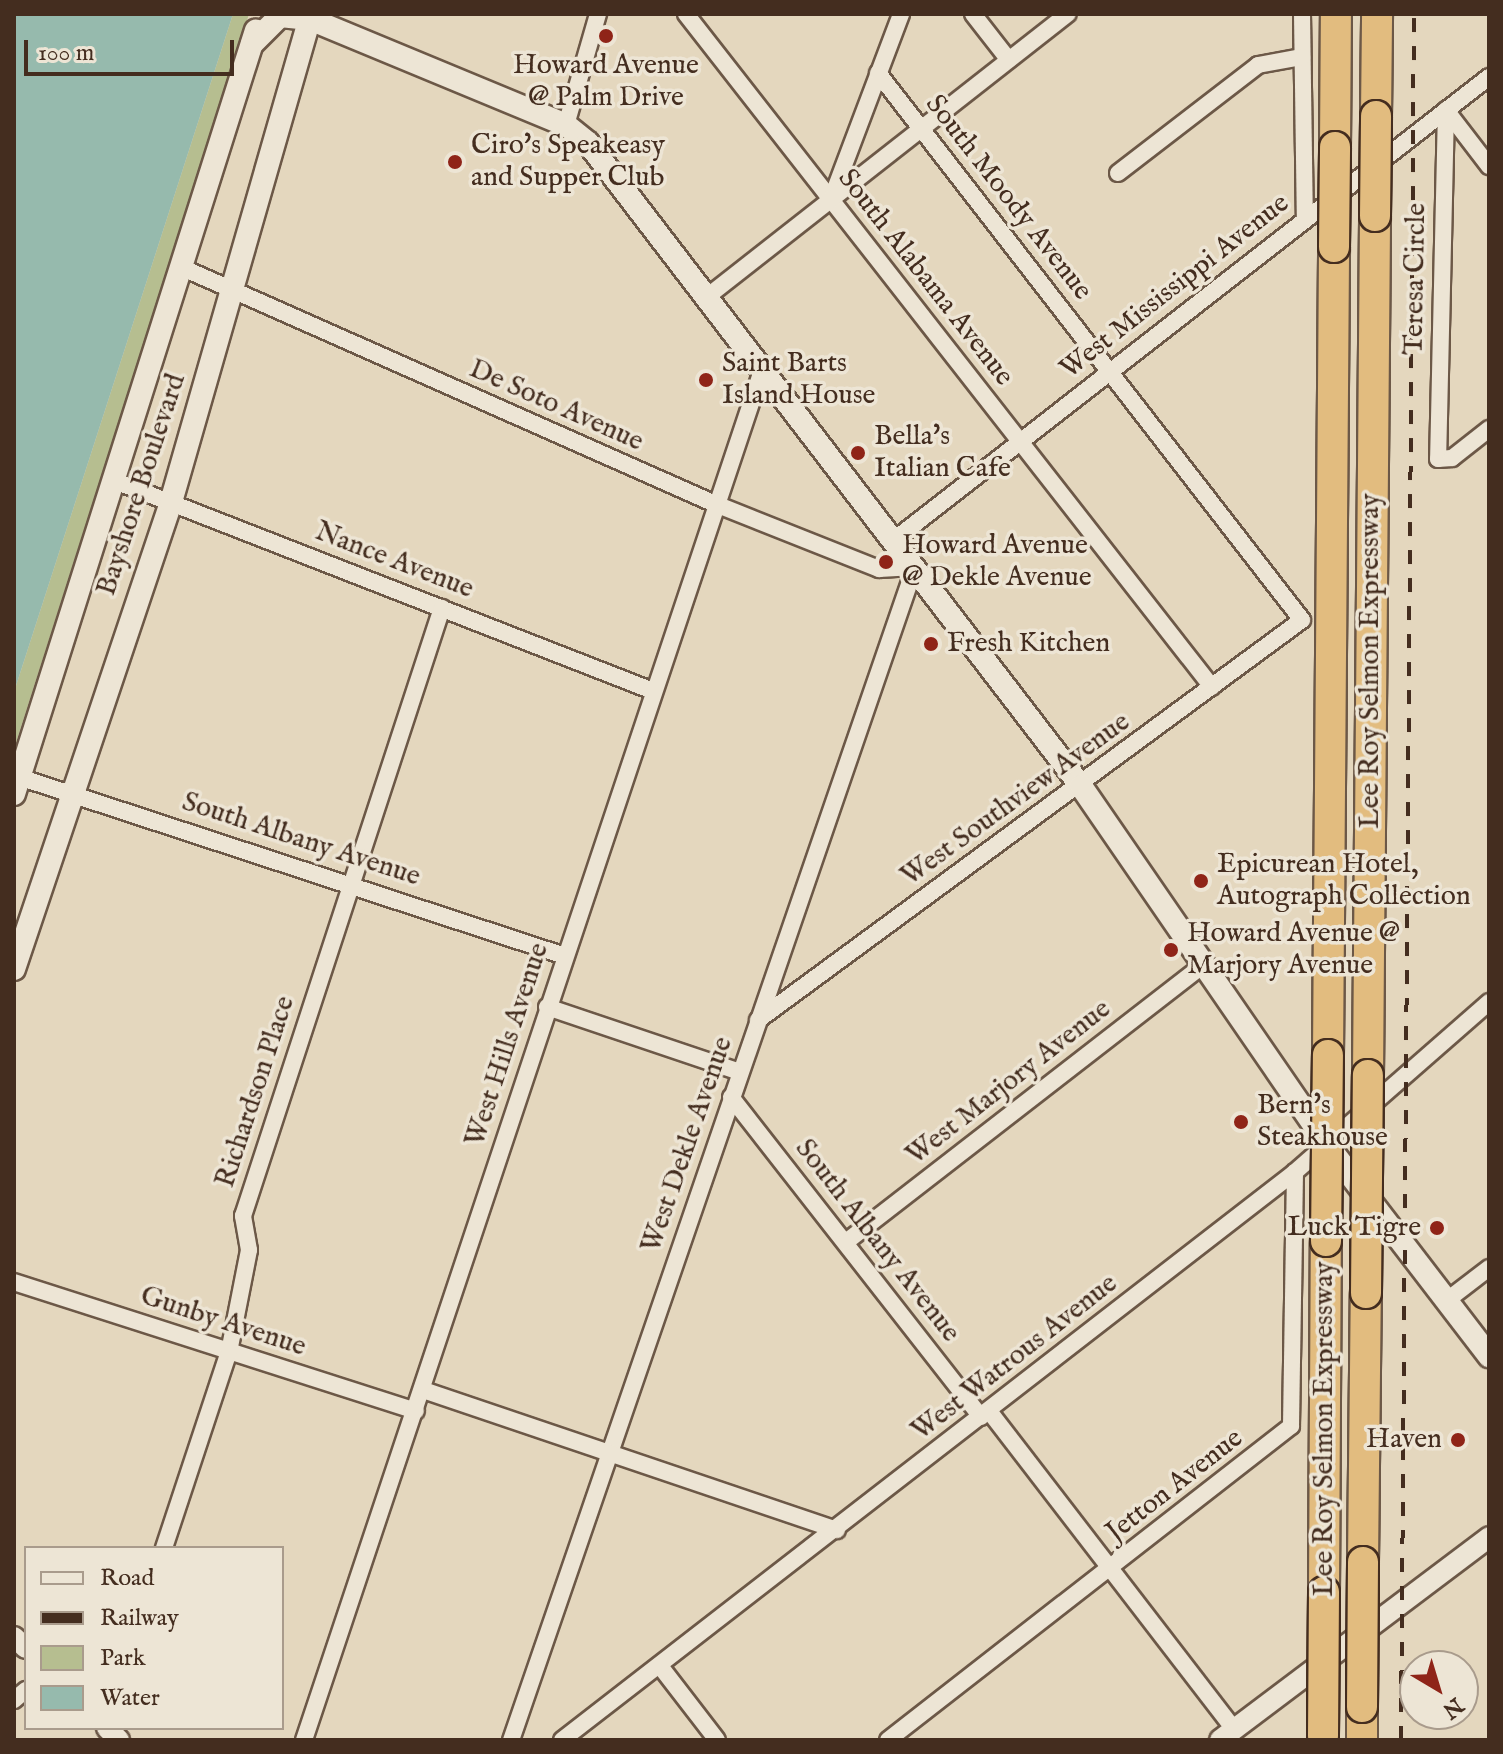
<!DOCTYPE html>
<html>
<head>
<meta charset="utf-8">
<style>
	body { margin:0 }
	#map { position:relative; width:1503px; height:1754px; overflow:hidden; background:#e4d7be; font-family:"IM FELL English",serif }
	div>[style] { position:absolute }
	.green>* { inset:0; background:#b6be90 }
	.water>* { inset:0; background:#96baad }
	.roads { filter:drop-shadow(2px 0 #6c5847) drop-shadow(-2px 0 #6c5847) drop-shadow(0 2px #6c5847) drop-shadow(0 -2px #6c5847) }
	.minor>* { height:16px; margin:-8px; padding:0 8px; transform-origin:8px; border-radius:8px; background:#ede5d5 }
	.tertiary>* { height:20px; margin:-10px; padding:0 10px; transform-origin:10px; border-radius:10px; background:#ede5d5 }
	.secondary>* { height:22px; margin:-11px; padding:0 11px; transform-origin:11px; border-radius:11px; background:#ede5d5 }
	.motorway>* { height:30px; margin:-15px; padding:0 15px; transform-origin:15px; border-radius:15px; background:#e2bc7f }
	.rail>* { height:4px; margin-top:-2px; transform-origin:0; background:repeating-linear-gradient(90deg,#442d1f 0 14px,transparent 0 28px) }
	.bridges { filter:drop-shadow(2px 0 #442d1f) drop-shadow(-2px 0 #442d1f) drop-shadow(0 2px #442d1f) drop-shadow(0 -2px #442d1f) }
	.motorway-bridge>* { height:30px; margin:-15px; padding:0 15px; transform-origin:15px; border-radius:15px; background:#e2bc7f }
	.dots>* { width:22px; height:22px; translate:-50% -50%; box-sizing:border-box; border:4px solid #ede5d5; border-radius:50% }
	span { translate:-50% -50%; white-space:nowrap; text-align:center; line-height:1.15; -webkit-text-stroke:7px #ede5d5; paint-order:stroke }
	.poi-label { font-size:28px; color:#442d1f }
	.left { translate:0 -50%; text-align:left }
	.right { translate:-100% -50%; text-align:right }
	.street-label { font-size:28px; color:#442d1f }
	.frame { position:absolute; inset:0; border:16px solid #442d1f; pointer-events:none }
	.legend { position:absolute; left:24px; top:1546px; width:260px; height:184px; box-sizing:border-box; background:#ede5d5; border:2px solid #a99b8c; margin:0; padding:10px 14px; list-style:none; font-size:24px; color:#442d1f }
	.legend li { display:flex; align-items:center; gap:16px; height:40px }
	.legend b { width:40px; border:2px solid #a99b8c }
	.north { position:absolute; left:1399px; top:1650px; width:80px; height:80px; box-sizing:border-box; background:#ede5d5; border:2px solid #a99b8c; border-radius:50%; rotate:142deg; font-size:22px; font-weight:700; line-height:32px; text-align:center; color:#442d1f }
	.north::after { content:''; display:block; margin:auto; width:28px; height:36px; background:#8f2418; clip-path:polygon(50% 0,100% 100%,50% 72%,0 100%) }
	.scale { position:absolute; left:24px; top:40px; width:210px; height:36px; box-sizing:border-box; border:4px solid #442d1f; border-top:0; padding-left:10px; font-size:24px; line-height:28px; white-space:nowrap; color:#442d1f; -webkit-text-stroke:6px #ede5d5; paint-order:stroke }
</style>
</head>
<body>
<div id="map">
	<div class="green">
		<div style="clip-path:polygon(233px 14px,249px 14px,14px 749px,14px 692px)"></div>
	</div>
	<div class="water">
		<div style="clip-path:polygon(14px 14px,233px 14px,14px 692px)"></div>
	</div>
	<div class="roads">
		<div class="minor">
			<div style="left:686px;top:14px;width:854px;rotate:51.99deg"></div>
			<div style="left:973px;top:14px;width:58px;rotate:52deg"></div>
			<div style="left:1302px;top:14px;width:204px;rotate:89.2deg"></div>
			<div style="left:1446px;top:110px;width:349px;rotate:91.3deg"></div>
			<div style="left:1438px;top:459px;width:14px;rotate:-4deg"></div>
			<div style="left:1452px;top:458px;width:47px;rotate:-38.1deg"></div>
			<div style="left:1446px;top:110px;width:71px;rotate:52.5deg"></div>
			<div style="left:566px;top:125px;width:116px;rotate:-73.9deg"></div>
			<div style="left:1118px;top:173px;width:177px;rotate:-37.6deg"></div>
			<div style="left:1258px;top:65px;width:45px;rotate:-10.3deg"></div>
			<div style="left:832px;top:197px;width:196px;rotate:-69.3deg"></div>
			<div style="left:183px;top:268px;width:580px;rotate:23.91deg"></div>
			<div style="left:713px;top:503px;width:179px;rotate:21.7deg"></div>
			<div style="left:879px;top:569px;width:36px;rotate:-3deg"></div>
			<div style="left:915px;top:567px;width:1241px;rotate:109deg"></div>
			<div style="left:708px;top:296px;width:457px;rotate:-38.1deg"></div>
			<div style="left:115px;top:481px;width:578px;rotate:21.32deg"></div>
			<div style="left:894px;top:540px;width:754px;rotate:-37.89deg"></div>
			<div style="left:19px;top:777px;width:575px;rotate:18.15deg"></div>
			<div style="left:547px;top:1007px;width:204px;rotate:18.6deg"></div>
			<div style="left:758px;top:1020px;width:675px;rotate:-36.33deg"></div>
			<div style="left:1302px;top:620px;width:692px;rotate:-127.78deg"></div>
			<div style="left:731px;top:1097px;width:406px;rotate:52deg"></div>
			<div style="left:846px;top:1242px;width:452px;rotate:-37.8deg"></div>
			<div style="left:14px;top:1282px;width:422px;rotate:17.8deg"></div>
			<div style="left:1446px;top:1301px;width:54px;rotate:-37.5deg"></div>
			<div style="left:423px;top:1390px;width:437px;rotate:18.7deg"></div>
			<div style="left:989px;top:1411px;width:401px;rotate:52.4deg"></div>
			<div style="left:164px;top:1548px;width:206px;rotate:-71.7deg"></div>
			<div style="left:229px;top:1352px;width:104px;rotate:-78.9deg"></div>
			<div style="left:249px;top:1250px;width:35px;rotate:-100deg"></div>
			<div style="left:243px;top:1216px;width:640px;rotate:-71.88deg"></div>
			<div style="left:660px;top:1666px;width:93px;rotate:52.4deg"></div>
			<div style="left:14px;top:1700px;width:16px;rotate:-40deg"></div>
			<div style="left:304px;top:1740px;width:1448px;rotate:-71.51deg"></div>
			<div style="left:562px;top:1740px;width:927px;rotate:-37.77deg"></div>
			<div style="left:1295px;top:1172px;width:258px;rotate:-41.2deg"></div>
			<div style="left:888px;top:1740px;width:511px;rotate:-37.92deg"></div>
			<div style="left:1291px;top:1426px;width:254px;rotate:-89.1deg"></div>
		</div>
		<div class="tertiary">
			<div style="left:14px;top:1637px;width:16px;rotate:43deg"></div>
			<div style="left:107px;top:1728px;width:17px;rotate:45deg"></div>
			<div style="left:1220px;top:1740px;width:337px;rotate:-37deg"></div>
		</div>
		<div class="secondary">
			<div style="left:252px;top:44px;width:40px;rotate:-45deg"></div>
			<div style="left:280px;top:16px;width:30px;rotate:6deg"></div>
			<div style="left:310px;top:19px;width:277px;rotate:22.5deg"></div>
			<div style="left:566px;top:125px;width:28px;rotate:39deg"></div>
			<div style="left:588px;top:143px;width:810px;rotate:52.52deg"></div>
			<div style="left:1081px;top:786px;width:437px;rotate:55.5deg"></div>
			<div style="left:1328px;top:1146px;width:265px;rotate:52.5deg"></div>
			<div style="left:14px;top:794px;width:801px;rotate:-72.42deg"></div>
			<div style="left:14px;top:969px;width:493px;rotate:-71.4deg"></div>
			<div style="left:171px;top:502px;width:508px;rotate:-73.99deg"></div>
		</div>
		<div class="motorway">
			<div style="left:1376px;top:116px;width:102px;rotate:-89.4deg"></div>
			<div style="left:1335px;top:147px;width:133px;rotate:-89.6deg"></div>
			<div style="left:1328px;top:1055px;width:808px;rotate:-89.57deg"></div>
			<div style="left:1368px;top:1075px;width:859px;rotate:-89.53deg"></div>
			<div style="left:1363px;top:1562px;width:269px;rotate:-89.4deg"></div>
			<div style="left:1324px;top:1592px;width:351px;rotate:-89.7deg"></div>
			<div style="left:1362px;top:1740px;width:33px;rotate:-90deg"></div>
		</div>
	</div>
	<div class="rail">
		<div style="left:1401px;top:1740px;width:1726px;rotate:-89.57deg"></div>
	</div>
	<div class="bridges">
		<div class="motorway-bridge">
			<div style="left:1375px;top:216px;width:100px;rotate:-89.4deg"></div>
			<div style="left:1334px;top:247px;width:100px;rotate:-89.4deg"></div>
			<div style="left:1326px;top:1241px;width:186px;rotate:-89.4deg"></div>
			<div style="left:1366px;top:1293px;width:218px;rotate:-89.5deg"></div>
			<div style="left:1362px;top:1707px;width:145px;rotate:-89.6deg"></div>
			<div style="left:1323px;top:1736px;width:144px;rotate:-89.6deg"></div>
		</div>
	</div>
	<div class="dots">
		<div style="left:606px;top:36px;background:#8f2418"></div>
		<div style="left:455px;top:162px;background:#8f2418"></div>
		<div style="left:706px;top:380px;background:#8f2418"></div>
		<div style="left:858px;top:453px;background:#8f2418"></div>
		<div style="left:886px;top:562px;background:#8f2418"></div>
		<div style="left:931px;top:644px;background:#8f2418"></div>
		<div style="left:1201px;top:881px;background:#8f2418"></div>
		<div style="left:1171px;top:950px;background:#8f2418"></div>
		<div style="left:1241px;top:1122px;background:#8f2418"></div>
		<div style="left:1437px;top:1228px;background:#8f2418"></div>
		<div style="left:1458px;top:1440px;background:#8f2418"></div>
	</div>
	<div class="poi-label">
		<span style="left:606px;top:82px">Howard Avenue<br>@ Palm Drive</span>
		<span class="left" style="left:471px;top:162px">Ciro's Speakeasy<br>and Supper Club</span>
		<span class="left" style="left:722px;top:380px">Saint Barts<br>Island House</span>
		<span class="left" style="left:874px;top:453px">Bella's<br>Italian Cafe</span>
		<span class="left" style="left:902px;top:562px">Howard Avenue<br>@ Dekle Avenue</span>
		<span class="left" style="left:947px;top:644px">Fresh Kitchen</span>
		<span class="left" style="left:1217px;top:881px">Epicurean Hotel,<br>Autograph Collection</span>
		<span class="left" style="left:1187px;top:950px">Howard Avenue @<br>Marjory Avenue</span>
		<span class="left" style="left:1257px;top:1122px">Bern's<br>Steakhouse</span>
		<span class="right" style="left:1421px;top:1228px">Luck Tigre</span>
		<span class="right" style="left:1442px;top:1440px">Haven</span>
	</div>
	<div class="street-label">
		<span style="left:1008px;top:198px;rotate:52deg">South Moody Avenue</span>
		<span style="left:925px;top:278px;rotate:52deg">South Alabama Avenue</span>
		<span style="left:1416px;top:279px;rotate:-89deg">Teresa Circle</span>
		<span style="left:1175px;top:287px;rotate:-38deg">West Mississippi Avenue</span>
		<span style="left:556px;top:406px;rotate:24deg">De Soto Avenue</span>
		<span style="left:142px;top:485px;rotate:-72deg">Bayshore Boulevard</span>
		<span style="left:394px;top:561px;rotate:21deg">Nance Avenue</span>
		<span style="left:1371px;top:661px;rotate:-90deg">Lee Roy Selmon Expressway</span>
		<span style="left:1016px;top:800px;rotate:-36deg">West Southview Avenue</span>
		<span style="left:301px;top:840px;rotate:18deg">South Albany Avenue</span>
		<span style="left:508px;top:1045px;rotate:-72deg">West Hills Avenue</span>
		<span style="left:1009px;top:1083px;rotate:-38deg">West Marjory Avenue</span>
		<span style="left:256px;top:1092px;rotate:-72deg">Richardson Place</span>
		<span style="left:688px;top:1145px;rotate:-71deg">West Dekle Avenue</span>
		<span style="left:877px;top:1241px;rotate:52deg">South Albany Avenue</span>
		<span style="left:223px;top:1322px;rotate:18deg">Gunby Avenue</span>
		<span style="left:1015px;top:1358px;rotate:-38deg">West Watrous Avenue</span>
		<span style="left:1325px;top:1429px;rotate:-90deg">Lee Roy Selmon Expressway</span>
		<span style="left:1175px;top:1486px;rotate:-38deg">Jetton Avenue</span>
	</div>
	<div class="frame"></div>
	<ul class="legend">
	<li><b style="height:10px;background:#ede5d5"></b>Road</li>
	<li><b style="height:10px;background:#442d1f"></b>Railway</li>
	<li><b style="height:22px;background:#b6be90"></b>Park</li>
	<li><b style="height:22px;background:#96baad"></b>Water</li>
	</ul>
	<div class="north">N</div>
	<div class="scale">100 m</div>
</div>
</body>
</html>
